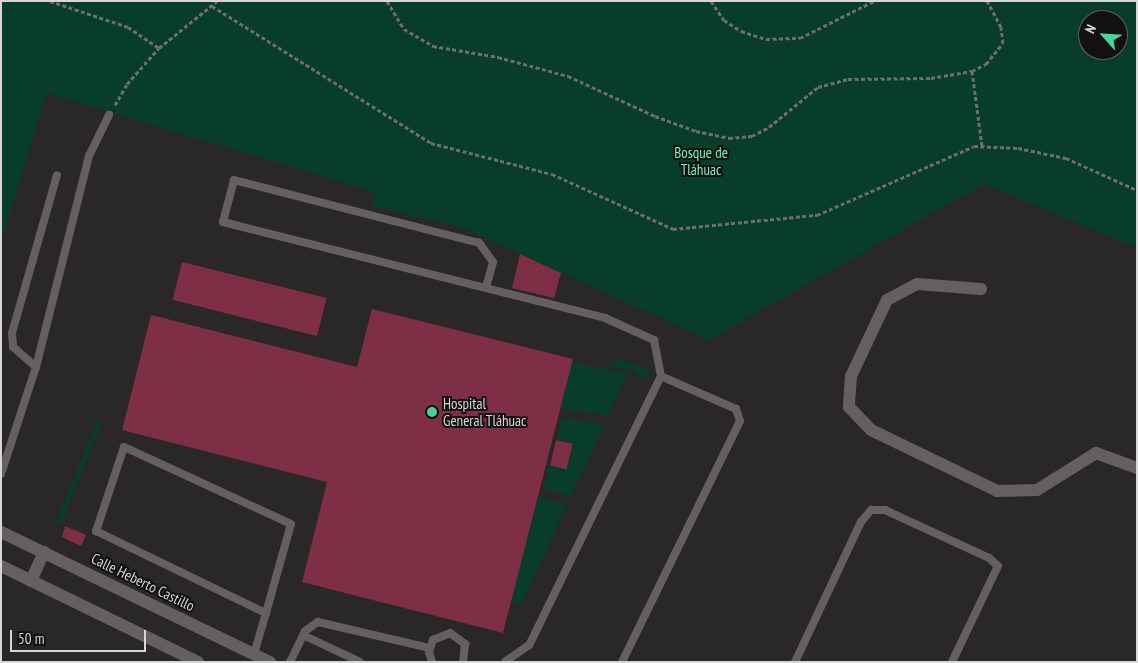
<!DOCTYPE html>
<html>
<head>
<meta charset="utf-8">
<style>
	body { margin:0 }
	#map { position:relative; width:1138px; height:663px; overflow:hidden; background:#2a2728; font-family:"PT Sans Narrow",sans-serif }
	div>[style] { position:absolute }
	.green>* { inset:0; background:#073d2a; transform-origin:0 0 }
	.building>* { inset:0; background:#7e2f45; transform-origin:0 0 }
	.path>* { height:3px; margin-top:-1.5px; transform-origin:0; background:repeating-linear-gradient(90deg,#6f6d6d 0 4px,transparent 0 6.5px) }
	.service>* { height:8px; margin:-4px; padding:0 4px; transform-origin:4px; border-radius:4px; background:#646061 }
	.minor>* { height:12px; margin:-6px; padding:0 6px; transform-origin:6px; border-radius:6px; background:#646061 }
	.secondary>* { height:12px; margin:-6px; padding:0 6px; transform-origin:6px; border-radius:6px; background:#646061 }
	.dots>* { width:14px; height:14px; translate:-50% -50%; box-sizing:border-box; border:2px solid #121011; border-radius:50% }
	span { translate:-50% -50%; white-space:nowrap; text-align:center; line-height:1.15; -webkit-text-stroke:4px #121011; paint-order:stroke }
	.park-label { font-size:15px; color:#73f8c1 }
	.poi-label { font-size:15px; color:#d8d7d7 }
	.left { translate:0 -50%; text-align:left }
	.street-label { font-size:15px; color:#d8d7d7 }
	.frame { position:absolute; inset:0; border:2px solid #d8d7d7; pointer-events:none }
	.north { position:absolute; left:1078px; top:10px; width:50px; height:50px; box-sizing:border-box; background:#121011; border:1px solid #616060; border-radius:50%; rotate:296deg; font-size:14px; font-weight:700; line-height:20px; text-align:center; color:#d8d7d7 }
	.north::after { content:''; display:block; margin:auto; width:18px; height:22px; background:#46d49e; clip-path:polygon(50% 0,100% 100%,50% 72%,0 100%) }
	.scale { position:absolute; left:10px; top:630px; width:136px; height:22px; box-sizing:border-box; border:2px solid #d8d7d7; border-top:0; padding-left:6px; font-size:15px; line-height:18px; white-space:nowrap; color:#d8d7d7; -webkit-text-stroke:4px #121011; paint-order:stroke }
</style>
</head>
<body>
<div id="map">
	<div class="green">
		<div style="clip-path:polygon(evenodd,1px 1px,1137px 1px,1137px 248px,984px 184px,709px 340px,461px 227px,372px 206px,375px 192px,46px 93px,1px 244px,1px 1px,1088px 20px,1118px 20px,1118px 50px,1088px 50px,1088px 20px)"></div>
		<div style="clip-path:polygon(616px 359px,646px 368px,650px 374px,647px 379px,635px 374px,636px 371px,607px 364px)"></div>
		<div style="clip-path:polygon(572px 362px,628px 374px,608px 416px,560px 408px)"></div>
		<div style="clip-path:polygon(562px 417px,604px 426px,571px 496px,543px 489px,549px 465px,567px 469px,573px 444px,556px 440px)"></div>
		<div style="left:97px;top:421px;width:5px;height:110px;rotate:22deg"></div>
		<div style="clip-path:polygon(538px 497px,567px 505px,521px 604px,511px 601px)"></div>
	</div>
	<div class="building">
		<div style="clip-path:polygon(520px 254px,561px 273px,554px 298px,512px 288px)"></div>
		<div style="left:182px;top:262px;width:149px;height:39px;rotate:14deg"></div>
		<div style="clip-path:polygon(372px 309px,573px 359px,503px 633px,302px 582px,327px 482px,122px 430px,151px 315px,357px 367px)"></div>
		<div style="left:556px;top:440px;width:17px;height:26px;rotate:13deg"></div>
		<div style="clip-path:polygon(65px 526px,86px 535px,81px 546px,62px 537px)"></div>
	</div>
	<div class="path">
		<div style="left:50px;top:1px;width:82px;rotate:18.4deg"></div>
		<div style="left:128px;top:27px;width:37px;rotate:34deg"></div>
		<div style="left:387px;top:1px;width:33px;rotate:59deg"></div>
		<div style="left:404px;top:29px;width:34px;rotate:30deg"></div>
		<div style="left:433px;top:46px;width:66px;rotate:9.6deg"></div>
		<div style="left:498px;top:57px;width:73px;rotate:15.2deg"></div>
		<div style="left:568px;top:76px;width:96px;rotate:24.7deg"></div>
		<div style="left:655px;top:116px;width:44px;rotate:20.1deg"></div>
		<div style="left:696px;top:131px;width:34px;rotate:12deg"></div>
		<div style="left:729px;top:138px;width:23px;rotate:-5deg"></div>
		<div style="left:752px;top:136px;width:19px;rotate:-28deg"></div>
		<div style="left:769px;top:127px;width:63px;rotate:-39.2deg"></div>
		<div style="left:818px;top:87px;width:31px;rotate:-15deg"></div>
		<div style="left:848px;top:79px;width:83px;rotate:-0.7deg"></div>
		<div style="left:931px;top:78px;width:42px;rotate:-9.7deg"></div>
		<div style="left:972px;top:71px;width:16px;rotate:-27deg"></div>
		<div style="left:986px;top:64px;width:27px;rotate:-51deg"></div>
		<div style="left:1003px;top:43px;width:16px;rotate:-97deg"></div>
		<div style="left:1001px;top:27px;width:30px;rotate:-118deg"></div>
		<div style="left:711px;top:1px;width:23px;rotate:56deg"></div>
		<div style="left:724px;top:20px;width:20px;rotate:33deg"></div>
		<div style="left:741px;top:31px;width:26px;rotate:18deg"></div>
		<div style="left:766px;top:39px;width:34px;rotate:-2deg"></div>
		<div style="left:800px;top:38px;width:83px;rotate:-26.6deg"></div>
		<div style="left:212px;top:6px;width:258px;rotate:32deg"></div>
		<div style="left:431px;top:143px;width:125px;rotate:14.4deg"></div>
		<div style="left:552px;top:174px;width:133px;rotate:24.4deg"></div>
		<div style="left:673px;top:229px;width:145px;rotate:-5.6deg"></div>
		<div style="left:817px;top:215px;width:171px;rotate:-23.7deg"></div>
		<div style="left:974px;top:146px;width:44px;rotate:2.6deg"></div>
		<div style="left:1018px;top:148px;width:49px;rotate:11.8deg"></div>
		<div style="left:1066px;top:158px;width:78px;rotate:24.3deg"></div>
		<div style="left:972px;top:71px;width:76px;rotate:82.4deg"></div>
		<div style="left:115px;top:105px;width:24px;rotate:-60deg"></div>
		<div style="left:127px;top:84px;width:48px;rotate:-48.4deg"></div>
		<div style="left:159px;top:48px;width:75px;rotate:-39deg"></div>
	</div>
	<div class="service">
		<div style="left:486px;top:287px;width:26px;rotate:-74deg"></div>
		<div style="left:493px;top:262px;width:24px;rotate:-126deg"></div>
		<div style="left:479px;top:243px;width:253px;rotate:-165.6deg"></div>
		<div style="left:234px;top:180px;width:43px;rotate:104.7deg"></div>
		<div style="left:223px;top:222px;width:394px;rotate:14.1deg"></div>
		<div style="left:605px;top:318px;width:54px;rotate:24.2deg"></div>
		<div style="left:654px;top:340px;width:37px;rotate:79deg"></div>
		<div style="left:661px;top:376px;width:300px;rotate:116.1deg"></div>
		<div style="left:529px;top:645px;width:29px;rotate:145deg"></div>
		<div style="left:36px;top:367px;width:30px;rotate:-139deg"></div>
		<div style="left:13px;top:347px;width:14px;rotate:-94deg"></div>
		<div style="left:12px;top:333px;width:164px;rotate:-74.1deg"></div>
		<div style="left:1px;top:474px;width:113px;rotate:-71.9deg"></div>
		<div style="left:36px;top:367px;width:218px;rotate:-75.9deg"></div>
		<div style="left:89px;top:156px;width:46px;rotate:-64deg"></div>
		<div style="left:303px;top:635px;width:63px;rotate:25.3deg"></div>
		<div style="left:254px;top:654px;width:43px;rotate:-73.7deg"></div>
		<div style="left:266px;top:613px;width:92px;rotate:-74.3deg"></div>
		<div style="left:291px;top:524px;width:184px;rotate:-155.2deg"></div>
		<div style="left:124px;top:447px;width:89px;rotate:108.4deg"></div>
		<div style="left:96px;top:531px;width:189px;rotate:25.8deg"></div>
		<div style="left:290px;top:662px;width:34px;rotate:-64deg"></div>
		<div style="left:305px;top:631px;width:16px;rotate:-35deg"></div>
		<div style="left:318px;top:622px;width:115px;rotate:13.1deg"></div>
		<div style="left:432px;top:662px;width:10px;rotate:-107deg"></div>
		<div style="left:429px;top:652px;width:13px;rotate:-72deg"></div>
		<div style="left:433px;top:640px;width:18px;rotate:-22deg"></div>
		<div style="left:450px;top:633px;width:19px;rotate:36deg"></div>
		<div style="left:465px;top:644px;width:18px;rotate:96deg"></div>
		<div style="left:622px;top:662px;width:268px;rotate:-63.9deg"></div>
		<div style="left:740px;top:421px;width:13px;rotate:-108deg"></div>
		<div style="left:736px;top:409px;width:82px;rotate:-156.3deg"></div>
		<div style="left:795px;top:662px;width:155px;rotate:-64.8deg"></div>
		<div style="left:861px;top:522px;width:16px;rotate:-50deg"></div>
		<div style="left:871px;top:510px;width:14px"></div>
		<div style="left:885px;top:510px;width:115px;rotate:24.8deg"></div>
		<div style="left:989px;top:558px;width:12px;rotate:42deg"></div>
		<div style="left:998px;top:566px;width:106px;rotate:115.6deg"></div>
	</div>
	<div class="minor">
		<div style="left:981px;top:289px;width:64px;rotate:-175.5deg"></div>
		<div style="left:917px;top:284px;width:34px;rotate:152deg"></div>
		<div style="left:887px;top:300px;width:84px;rotate:115.3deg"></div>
		<div style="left:851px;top:376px;width:31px;rotate:94deg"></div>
		<div style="left:849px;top:407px;width:32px;rotate:46deg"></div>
		<div style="left:871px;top:430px;width:140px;rotate:25.8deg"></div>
		<div style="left:997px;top:491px;width:40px;rotate:-1.4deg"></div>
		<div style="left:1037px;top:490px;width:70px;rotate:-32.1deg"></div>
		<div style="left:1096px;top:453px;width:44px;rotate:20.1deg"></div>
	</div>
	<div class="secondary">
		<div style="left:1px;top:532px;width:299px;rotate:25.8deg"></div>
		<div style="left:1px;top:566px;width:219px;rotate:26deg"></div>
		<div style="left:31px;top:581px;width:32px;rotate:-66deg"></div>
	</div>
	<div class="dots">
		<div style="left:432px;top:412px;background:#46d49e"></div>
	</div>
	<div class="park-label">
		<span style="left:701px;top:161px">Bosque de<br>Tláhuac</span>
	</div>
	<div class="poi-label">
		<span class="left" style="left:443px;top:412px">Hospital<br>General Tláhuac</span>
	</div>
	<div class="street-label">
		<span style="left:143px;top:582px;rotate:26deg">Calle Heberto Castillo</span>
	</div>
	<div class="frame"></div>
	<div class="north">N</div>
	<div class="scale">50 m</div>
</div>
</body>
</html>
